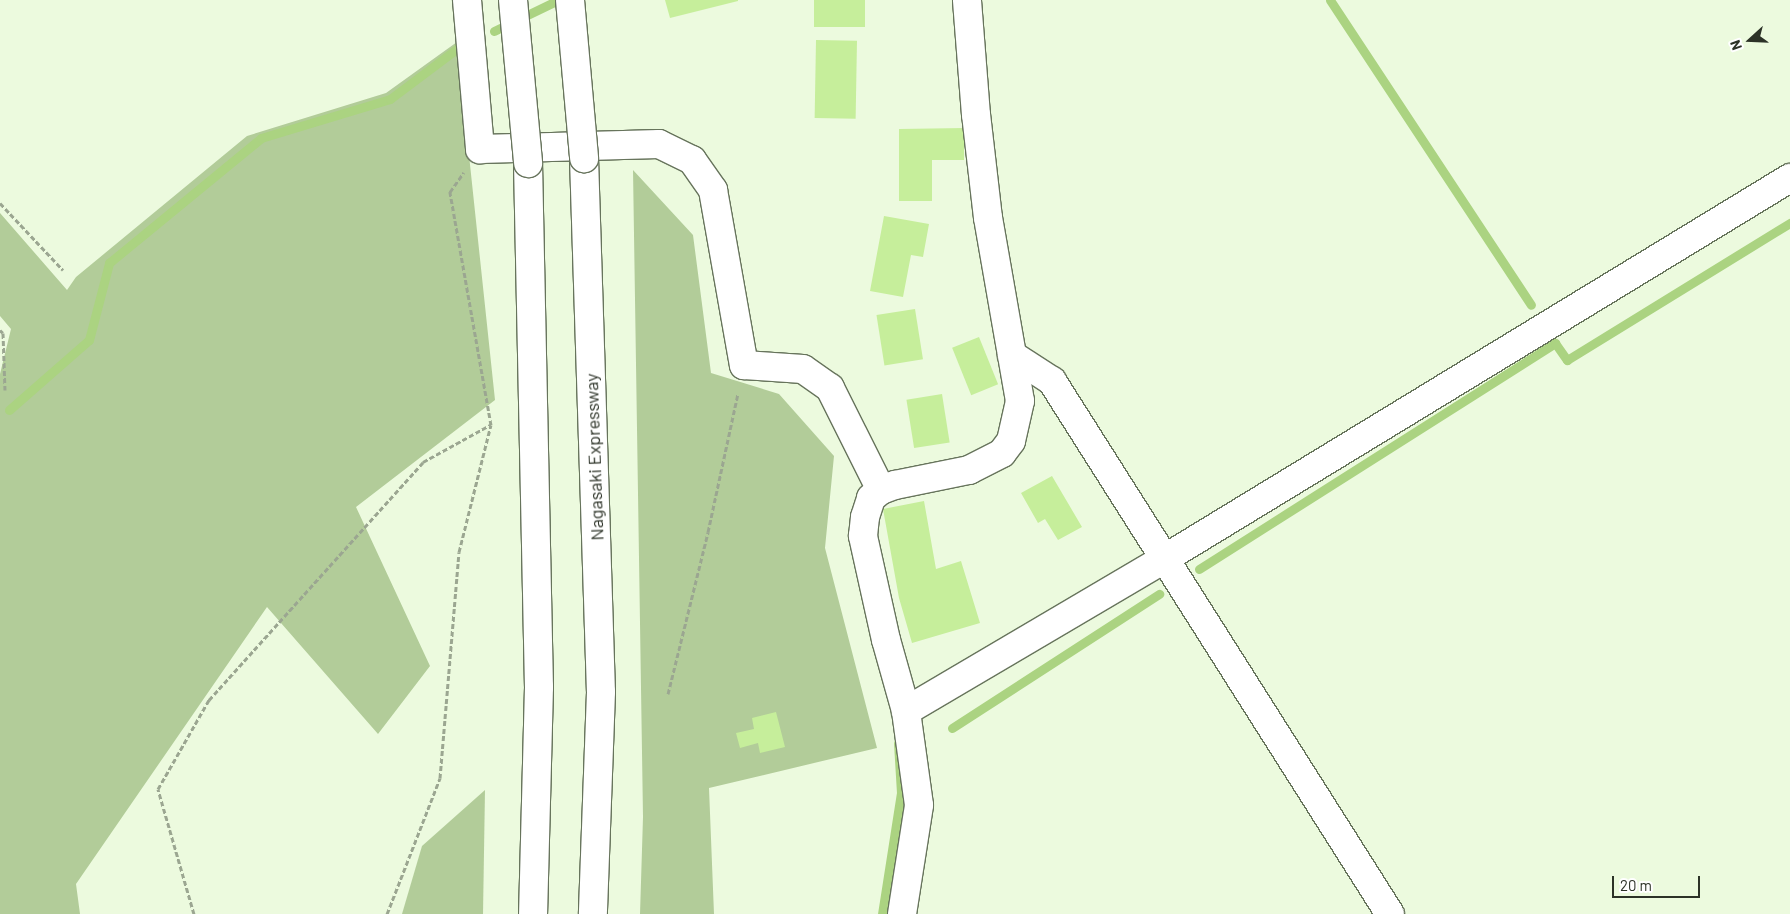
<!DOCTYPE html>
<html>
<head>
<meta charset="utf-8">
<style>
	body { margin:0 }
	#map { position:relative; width:1790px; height:914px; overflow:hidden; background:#ecfade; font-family:Barlow,sans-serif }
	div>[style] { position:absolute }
	.green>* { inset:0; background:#b2cc99 }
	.stream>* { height:9px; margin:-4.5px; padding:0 4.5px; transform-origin:4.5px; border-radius:4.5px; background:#abd381 }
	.building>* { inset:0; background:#c6ee9b; transform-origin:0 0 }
	.path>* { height:3px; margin-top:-1.5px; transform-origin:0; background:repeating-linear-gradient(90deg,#9ba691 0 5px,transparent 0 7.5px) }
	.roads { filter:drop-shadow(1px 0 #67745c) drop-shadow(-1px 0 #67745c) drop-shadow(0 1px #67745c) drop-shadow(0 -1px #67745c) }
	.minor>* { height:28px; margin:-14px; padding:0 14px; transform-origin:14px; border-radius:14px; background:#fff }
	.highway>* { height:28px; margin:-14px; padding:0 14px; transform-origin:14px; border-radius:14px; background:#fff }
	.bridges { filter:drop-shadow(1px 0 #67745c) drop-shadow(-1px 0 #67745c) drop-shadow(0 1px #67745c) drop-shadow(0 -1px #67745c) }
	.highway-bridge>* { height:28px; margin:-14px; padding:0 14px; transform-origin:14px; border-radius:14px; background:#fff }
	span { translate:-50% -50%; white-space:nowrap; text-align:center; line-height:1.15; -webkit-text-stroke:4.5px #fff; paint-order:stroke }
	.street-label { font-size:18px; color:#2c3227 }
	.north { position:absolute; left:1725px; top:15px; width:50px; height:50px; -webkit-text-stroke:4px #fff; paint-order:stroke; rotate:250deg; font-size:14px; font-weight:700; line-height:20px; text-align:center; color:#2c3227 }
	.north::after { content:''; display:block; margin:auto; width:18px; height:22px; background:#2c3227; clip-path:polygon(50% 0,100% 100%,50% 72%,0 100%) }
	.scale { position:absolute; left:1612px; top:876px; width:88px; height:22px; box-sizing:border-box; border:2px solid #2c3227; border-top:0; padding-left:6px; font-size:15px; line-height:18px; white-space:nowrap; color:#2c3227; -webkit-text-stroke:4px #fff; paint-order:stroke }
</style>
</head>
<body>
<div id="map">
	<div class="green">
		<div style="clip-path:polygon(457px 42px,495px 400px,356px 507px,430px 666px,378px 734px,267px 607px,76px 884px,80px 914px,0 914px,0 374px,11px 329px,0 316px,0 213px,67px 290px,76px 277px,247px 136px,386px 93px)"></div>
		<div style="clip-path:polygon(633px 170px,693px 235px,711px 373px,779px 394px,834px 456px,825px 548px,877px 748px,709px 788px,714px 914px,640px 914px,643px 817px)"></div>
		<div style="clip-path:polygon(485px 790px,483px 914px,402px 914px,422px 846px)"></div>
	</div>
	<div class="stream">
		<div style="left:1330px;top:0;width:365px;rotate:56.6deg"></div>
		<div style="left:494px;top:31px;width:71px;rotate:-25.8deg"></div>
		<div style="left:9px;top:410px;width:106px;rotate:-41.2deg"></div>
		<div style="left:89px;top:340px;width:80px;rotate:-75.4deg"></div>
		<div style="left:109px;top:263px;width:197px;rotate:-39.4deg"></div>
		<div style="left:261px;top:138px;width:135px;rotate:-16.8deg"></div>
		<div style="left:390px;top:99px;width:85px;rotate:-36.9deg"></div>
		<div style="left:1199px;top:569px;width:422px;rotate:-32.4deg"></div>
		<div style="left:1555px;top:343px;width:21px;rotate:55deg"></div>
		<div style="left:1567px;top:360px;width:262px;rotate:-31.6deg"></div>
		<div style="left:952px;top:728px;width:247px;rotate:-32.9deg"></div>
		<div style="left:882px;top:914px;width:122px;rotate:-81.1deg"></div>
		<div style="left:901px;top:793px;width:50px;rotate:-93.4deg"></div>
	</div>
	<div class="building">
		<div style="clip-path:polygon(665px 0,738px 0,738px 1px,670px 18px)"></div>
		<div style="left:814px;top:0;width:51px;height:27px"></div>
		<div style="left:816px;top:40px;width:41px;height:78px;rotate:1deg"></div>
		<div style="clip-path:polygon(964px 128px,964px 160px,932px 160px,932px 201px,899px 201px,899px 129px)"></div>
		<div style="clip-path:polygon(884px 216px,929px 224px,923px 257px,911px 255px,903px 297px,870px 291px)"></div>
		<div style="left:915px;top:309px;width:51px;height:39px;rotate:81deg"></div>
		<div style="left:979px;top:337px;width:51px;height:29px;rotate:68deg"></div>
		<div style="left:942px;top:394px;width:49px;height:36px;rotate:81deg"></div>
		<div style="clip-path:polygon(1052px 476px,1082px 527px,1058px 540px,1045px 519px,1038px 523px,1021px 493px)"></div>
		<div style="clip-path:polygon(924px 501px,936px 569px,961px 561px,980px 623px,912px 643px,899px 598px,883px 509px)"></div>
		<div style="clip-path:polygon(776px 712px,785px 747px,760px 753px,758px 743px,740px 748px,736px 733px,754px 729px,752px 718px)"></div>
	</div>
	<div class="path">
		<div style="left:0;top:203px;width:92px;rotate:46.8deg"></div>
		<div style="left:0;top:330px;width:4px;rotate:45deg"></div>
		<div style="left:3px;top:333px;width:57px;rotate:88deg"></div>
		<div style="left:668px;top:694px;width:167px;rotate:-76.1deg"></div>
		<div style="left:708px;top:532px;width:142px;rotate:-77.8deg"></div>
		<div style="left:194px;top:914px;width:130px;rotate:-106.1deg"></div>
		<div style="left:158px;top:789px;width:103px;rotate:-60.2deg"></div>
		<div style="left:209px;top:700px;width:320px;rotate:-48deg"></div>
		<div style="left:423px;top:462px;width:77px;rotate:-28.9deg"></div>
		<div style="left:387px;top:914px;width:146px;rotate:-68.7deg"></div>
		<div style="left:440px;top:778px;width:227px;rotate:-85.2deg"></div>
		<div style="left:459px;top:552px;width:131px;rotate:-75.9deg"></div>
		<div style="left:491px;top:425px;width:237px;rotate:-100deg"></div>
		<div style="left:450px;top:192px;width:24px;rotate:-55deg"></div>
	</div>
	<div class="roads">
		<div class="minor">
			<div style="left:467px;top:0;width:150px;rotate:85deg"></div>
			<div style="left:480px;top:149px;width:179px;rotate:-1.6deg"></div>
			<div style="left:659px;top:144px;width:37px;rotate:26deg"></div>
			<div style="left:692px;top:160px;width:37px;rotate:55deg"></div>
			<div style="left:713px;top:190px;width:178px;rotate:80deg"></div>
			<div style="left:744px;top:365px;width:59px;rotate:3.9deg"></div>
			<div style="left:803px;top:369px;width:33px;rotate:35deg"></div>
			<div style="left:830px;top:388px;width:114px;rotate:63.4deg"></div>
			<div style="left:1012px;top:355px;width:48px;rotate:33deg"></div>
			<div style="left:1052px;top:381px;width:631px;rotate:57.62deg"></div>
			<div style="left:906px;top:711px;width:299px;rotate:-30.5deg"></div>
			<div style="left:1164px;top:559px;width:733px;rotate:-31.33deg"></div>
			<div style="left:902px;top:914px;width:110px;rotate:-81.1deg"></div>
			<div style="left:919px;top:805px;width:95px;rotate:-97.9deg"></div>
			<div style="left:906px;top:711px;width:74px;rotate:-105.7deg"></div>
			<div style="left:886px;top:640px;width:107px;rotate:-102.5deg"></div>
			<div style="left:863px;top:536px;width:19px;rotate:-84deg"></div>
			<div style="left:865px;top:517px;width:20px;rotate:-72deg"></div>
			<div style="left:871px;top:498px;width:13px;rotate:-39deg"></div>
			<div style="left:881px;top:490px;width:15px;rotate:-20deg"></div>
			<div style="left:895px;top:485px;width:76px;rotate:-11.5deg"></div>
			<div style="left:969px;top:470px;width:37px;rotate:-27deg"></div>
			<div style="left:1002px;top:453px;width:15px;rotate:-53deg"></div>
			<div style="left:1011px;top:441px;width:41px;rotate:-77.3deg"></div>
			<div style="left:1020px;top:401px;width:186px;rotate:-99.9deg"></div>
			<div style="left:988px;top:218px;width:104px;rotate:-96.6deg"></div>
			<div style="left:976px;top:115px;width:115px;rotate:-94.5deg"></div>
		</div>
		<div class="highway">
			<div style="left:584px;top:158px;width:534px;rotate:88.18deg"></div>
			<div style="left:601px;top:692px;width:222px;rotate:92.1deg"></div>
			<div style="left:528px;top:163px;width:524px;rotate:88.8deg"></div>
			<div style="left:539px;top:687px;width:227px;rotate:91.5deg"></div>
		</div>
	</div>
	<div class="bridges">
		<div class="highway-bridge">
			<div style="left:513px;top:0;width:164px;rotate:84.7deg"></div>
			<div style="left:570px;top:0;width:159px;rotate:84.9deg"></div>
		</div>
	</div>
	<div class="street-label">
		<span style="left:594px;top:457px;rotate:-92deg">Nagasaki Expressway</span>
	</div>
	<div class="north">N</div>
	<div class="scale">20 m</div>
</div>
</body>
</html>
